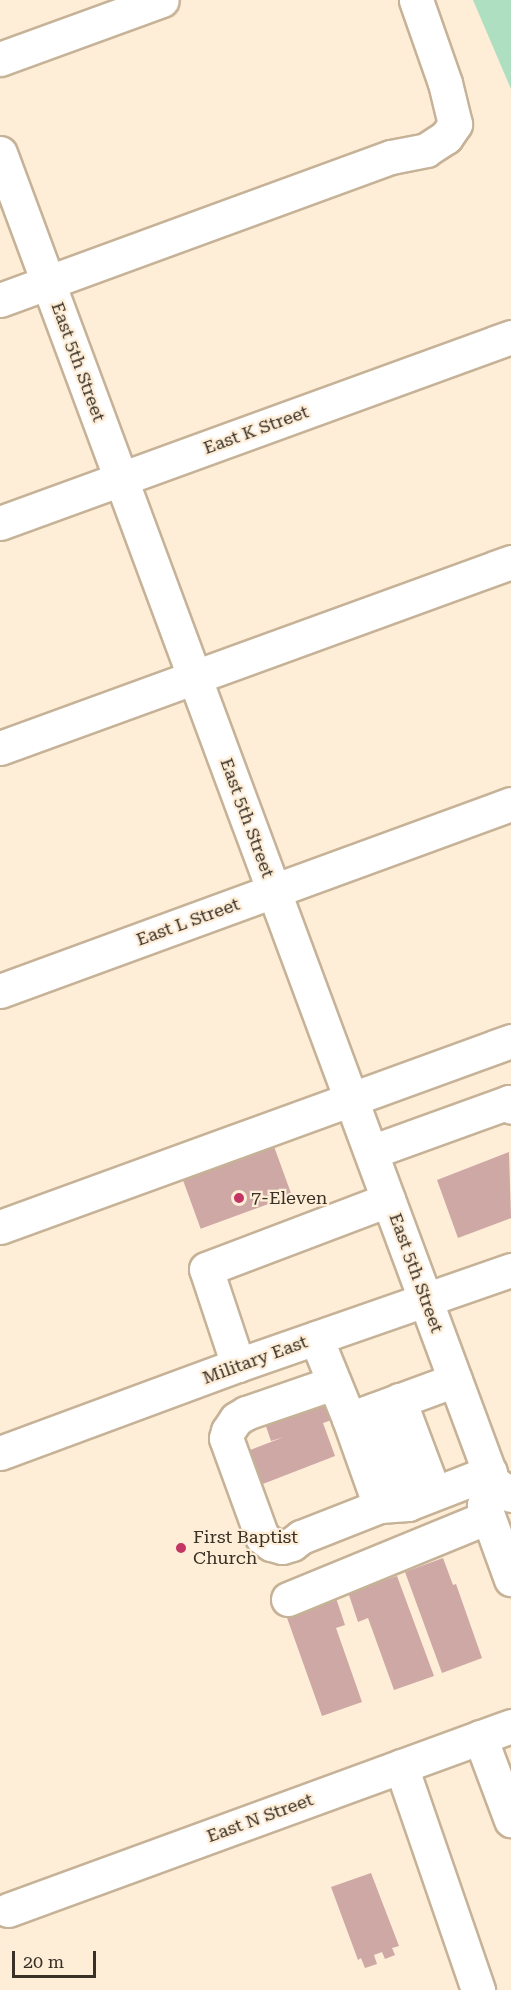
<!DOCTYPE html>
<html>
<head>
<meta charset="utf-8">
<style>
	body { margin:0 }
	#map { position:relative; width:511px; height:1990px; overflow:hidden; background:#feedd7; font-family:"Roboto Serif",serif }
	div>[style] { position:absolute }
	.green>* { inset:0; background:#addfc0 }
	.building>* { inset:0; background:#cda8a5; transform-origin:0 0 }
	.roads { filter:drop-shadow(2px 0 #c6b297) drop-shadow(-2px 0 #c6b297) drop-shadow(0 2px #c6b297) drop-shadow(0 -2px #c6b297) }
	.minor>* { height:33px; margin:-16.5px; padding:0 16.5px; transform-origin:16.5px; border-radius:16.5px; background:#fff }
	.major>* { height:33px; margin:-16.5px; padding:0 16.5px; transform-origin:16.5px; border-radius:16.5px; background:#fff }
	.dots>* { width:16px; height:16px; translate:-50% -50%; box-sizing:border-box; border:3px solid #feedd7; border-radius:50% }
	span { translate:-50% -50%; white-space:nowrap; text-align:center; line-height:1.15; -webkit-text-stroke:4.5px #feedd7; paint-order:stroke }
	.street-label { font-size:18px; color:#393126 }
	.poi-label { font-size:18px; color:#393126 }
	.left { translate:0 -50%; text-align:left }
	.scale { position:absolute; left:12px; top:1951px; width:84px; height:27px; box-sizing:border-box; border:3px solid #393126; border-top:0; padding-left:8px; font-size:18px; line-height:21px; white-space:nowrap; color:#393126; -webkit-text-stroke:4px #feedd7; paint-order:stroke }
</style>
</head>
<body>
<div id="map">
	<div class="green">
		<div style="clip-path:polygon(473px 0,511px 0,511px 89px)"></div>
	</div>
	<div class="building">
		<div style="left:272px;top:1141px;width:58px;height:97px;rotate:70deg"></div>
		<div style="clip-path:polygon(509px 1152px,511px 1218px,458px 1238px,437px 1180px)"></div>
		<div style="clip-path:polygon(338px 1372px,352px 1413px,323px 1423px,335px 1456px,255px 1487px,242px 1453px,284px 1437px,271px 1441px,257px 1400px)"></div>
		<div style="clip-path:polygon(443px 1558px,453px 1585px,456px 1584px,482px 1658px,442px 1673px,405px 1572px)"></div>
		<div style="clip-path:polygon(397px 1576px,434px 1676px,394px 1690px,368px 1618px,358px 1622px,348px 1592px)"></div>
		<div style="clip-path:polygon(336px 1598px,345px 1625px,336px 1628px,362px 1702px,322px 1716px,286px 1615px)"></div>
		<div style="clip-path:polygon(371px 1873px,399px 1946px,392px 1948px,395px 1955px,385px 1959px,382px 1952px,374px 1955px,377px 1964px,365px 1968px,361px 1958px,358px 1960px,331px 1887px)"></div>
	</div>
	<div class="roads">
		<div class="minor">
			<div style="left:0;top:59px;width:172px;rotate:-20deg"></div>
			<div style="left:0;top:153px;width:1417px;rotate:69.65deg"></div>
			<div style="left:493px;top:1482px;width:22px;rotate:36deg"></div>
			<div style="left:0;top:300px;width:416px;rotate:-20.1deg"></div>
			<div style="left:391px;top:157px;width:36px;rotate:-11deg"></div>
			<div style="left:426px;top:150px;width:24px;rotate:-33deg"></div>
			<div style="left:446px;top:137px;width:16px;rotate:-55deg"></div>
			<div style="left:455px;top:124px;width:42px;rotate:-103.7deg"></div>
			<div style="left:445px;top:83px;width:88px;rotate:-109.3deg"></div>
			<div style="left:0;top:523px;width:544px;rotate:-20deg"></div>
			<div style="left:0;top:748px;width:544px;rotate:-20deg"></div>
			<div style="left:0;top:991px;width:544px;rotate:-20.1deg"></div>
			<div style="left:371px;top:1152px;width:147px;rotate:-19.9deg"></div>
			<div style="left:509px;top:1102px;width:5px;rotate:68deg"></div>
			<div style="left:0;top:1227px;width:544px;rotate:-20deg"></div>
			<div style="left:316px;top:1338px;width:87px;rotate:67.8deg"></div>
			<div style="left:349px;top:1419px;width:92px;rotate:70.4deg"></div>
			<div style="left:380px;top:1506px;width:85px;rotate:158.6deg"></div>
			<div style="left:301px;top:1537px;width:11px;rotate:142deg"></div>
			<div style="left:292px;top:1544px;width:10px;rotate:163deg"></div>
			<div style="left:282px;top:1547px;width:11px;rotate:-165deg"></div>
			<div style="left:271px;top:1544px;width:11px;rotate:-142deg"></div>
			<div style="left:262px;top:1537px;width:105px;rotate:-110deg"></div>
			<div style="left:226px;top:1438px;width:7px;rotate:-74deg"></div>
			<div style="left:228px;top:1431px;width:14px;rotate:-56deg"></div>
			<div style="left:236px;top:1419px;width:12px;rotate:-31deg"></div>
			<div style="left:246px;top:1413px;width:92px;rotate:-19deg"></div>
			<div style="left:238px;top:1365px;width:101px;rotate:-108.4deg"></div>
			<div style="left:206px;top:1269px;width:195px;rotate:-20.8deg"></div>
			<div style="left:399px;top:1400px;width:99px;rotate:69.4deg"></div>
			<div style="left:374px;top:1410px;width:100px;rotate:70.1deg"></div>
			<div style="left:349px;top:1419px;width:113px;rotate:-20.2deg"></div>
			<div style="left:488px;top:1495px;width:11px;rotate:112deg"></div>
			<div style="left:484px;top:1505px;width:79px;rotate:70deg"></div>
			<div style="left:380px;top:1506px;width:28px;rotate:-4deg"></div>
			<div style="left:408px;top:1504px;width:88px;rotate:-21.3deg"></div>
			<div style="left:288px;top:1599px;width:216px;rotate:-22.3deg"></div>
			<div style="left:480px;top:1737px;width:89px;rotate:69.5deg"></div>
			<div style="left:401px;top:1766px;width:237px;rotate:71deg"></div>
			<div style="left:8px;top:1910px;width:536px;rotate:-20.09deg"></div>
		</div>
		<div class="major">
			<div style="left:0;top:1453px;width:254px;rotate:-20.3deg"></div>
			<div style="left:238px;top:1365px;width:289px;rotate:-19.2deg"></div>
		</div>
	</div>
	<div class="dots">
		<div style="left:239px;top:1198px;background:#c23565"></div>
		<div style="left:181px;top:1548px;background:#c23565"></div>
	</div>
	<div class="street-label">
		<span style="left:78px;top:362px;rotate:70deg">East 5th Street</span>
		<span style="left:256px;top:430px;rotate:-20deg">East K Street</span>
		<span style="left:247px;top:818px;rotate:70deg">East 5th Street</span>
		<span style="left:188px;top:922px;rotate:-20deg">East L Street</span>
		<span style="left:416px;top:1273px;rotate:70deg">East 5th Street</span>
		<span style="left:255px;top:1360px;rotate:-20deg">Military East</span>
		<span style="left:260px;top:1818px;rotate:-20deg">East N Street</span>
	</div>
	<div class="poi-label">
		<span class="left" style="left:251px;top:1198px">7-Eleven</span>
		<span class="left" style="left:193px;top:1548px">First Baptist<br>Church</span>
	</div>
	<div class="scale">20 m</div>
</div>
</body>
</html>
